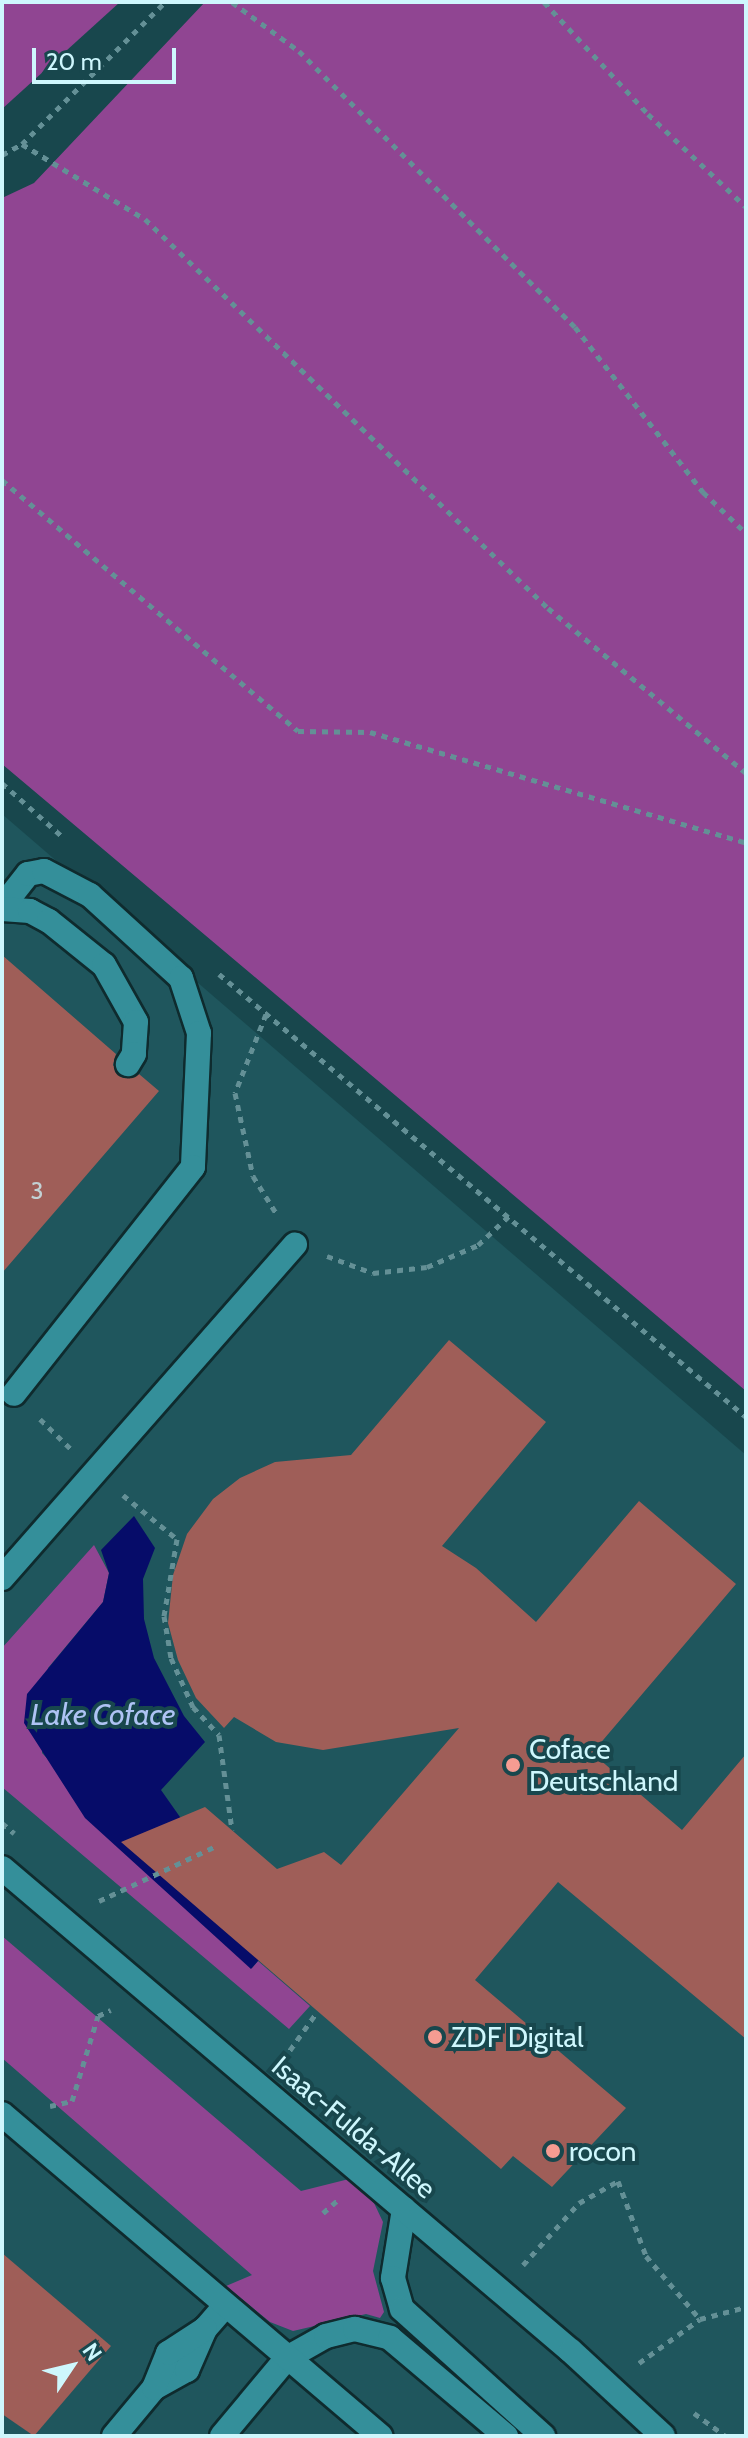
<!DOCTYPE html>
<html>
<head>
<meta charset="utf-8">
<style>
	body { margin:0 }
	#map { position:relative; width:748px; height:2438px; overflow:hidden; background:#18474d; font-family:Cabin,sans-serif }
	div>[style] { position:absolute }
	.built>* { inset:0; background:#1f565d }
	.green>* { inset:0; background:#904592 }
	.water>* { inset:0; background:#060c69 }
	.building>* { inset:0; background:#9f5e58 }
	.path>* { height:5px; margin-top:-2.5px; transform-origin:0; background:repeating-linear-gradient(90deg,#649096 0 6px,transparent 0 12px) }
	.roads { filter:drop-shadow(2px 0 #0f2b2e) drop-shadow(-2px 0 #0f2b2e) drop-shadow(0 2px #0f2b2e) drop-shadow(0 -2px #0f2b2e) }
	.lane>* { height:24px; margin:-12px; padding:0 12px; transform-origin:12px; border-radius:12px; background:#348f9a }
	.street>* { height:24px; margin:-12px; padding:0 12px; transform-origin:12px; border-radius:12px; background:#348f9a }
	.dots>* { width:22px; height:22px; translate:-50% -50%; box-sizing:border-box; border:4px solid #18474d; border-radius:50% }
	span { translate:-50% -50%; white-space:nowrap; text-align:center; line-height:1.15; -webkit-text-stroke:8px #18474d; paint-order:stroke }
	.number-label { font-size:24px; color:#c2d1d4 }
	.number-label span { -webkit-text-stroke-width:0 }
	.poi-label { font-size:28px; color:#cef7fd }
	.left { translate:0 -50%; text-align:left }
	.street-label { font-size:28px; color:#cef7fd }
	.water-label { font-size:30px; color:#aec3f4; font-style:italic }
	.frame { position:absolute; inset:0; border:4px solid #cef7fd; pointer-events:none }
	.north { position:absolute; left:32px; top:2326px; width:80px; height:80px; -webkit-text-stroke:6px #18474d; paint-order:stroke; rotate:55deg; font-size:22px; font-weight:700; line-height:32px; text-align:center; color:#cef7fd }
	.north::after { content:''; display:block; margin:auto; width:28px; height:36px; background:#cef7fd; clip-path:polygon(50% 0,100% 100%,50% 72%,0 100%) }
	.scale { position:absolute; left:32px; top:48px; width:144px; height:36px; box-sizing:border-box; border:4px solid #cef7fd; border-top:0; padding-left:10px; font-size:24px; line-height:28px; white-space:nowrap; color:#cef7fd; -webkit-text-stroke:6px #18474d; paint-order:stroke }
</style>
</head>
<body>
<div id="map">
	<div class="built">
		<div style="clip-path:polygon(2px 814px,746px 1455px,746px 2436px,2px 2436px)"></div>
	</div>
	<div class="green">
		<div style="clip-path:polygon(2px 2px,120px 2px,2px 109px)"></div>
		<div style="clip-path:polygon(205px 2px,746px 2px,746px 1391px,2px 764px,2px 198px,34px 183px)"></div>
		<div style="clip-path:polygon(94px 1545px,109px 1573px,103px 1602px,48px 1668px,42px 1753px,252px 1968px,258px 1961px,310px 2006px,289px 2029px,2px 1787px,2px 1648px)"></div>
		<div style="clip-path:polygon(2px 1936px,301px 2191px,349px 2179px,374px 2203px,383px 2222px,373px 2271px,384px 2312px,380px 2318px,366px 2314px,293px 2331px,270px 2322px,226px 2286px,252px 2275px,2px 2058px)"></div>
	</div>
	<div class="water">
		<div style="clip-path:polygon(134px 1516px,155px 1548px,143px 1579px,144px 1619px,154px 1658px,184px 1716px,205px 1742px,161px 1790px,180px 1817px,294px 1920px,251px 1969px,85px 1818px,24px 1723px,27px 1694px,103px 1602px,109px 1573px,101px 1550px)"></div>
	</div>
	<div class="building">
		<div style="clip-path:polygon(2px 955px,116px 1054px,113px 1065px,120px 1076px,139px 1074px,159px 1091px,2px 1273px)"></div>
		<div style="clip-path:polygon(449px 1340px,546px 1422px,442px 1546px,476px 1568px,536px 1622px,639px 1501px,736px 1584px,592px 1753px,682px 1830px,746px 1754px,746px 2039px,558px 1882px,475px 1980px,626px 2108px,552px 2187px,513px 2156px,501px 2169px,121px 1842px,205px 1807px,277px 1869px,324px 1852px,341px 1865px,459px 1728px,323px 1750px,276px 1742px,234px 1717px,224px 1728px,196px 1698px,178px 1660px,168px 1623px,173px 1575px,187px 1534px,213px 1499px,240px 1478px,275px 1462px,351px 1455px)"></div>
		<div style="clip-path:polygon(2px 2253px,111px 2346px,34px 2436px,2px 2414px)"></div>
	</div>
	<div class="path">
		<div style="left:232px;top:2px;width:83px;rotate:36.2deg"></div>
		<div style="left:299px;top:51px;width:390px;rotate:45deg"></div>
		<div style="left:575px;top:327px;width:209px;rotate:52.2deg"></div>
		<div style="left:703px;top:492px;width:59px;rotate:43.6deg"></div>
		<div style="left:544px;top:2px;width:153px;rotate:47.1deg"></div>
		<div style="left:648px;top:114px;width:135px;rotate:43.5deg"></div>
		<div style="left:22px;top:144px;width:144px;rotate:31.4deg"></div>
		<div style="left:145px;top:219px;width:560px;rotate:43.99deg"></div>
		<div style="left:548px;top:608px;width:258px;rotate:39.8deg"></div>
		<div style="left:2px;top:155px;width:23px;rotate:-29deg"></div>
		<div style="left:22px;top:144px;width:202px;rotate:-44.8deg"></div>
		<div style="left:2px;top:480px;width:388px;rotate:40.3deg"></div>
		<div style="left:298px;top:731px;width:72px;rotate:0.8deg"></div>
		<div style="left:370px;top:732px;width:392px;rotate:16.4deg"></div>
		<div style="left:2px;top:783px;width:83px;rotate:41.6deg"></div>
		<div style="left:219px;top:974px;width:688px;rotate:40.05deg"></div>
		<div style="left:266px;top:1014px;width:85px;rotate:111.4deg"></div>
		<div style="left:235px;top:1093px;width:85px;rotate:77.8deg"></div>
		<div style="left:253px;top:1176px;width:44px;rotate:58.1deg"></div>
		<div style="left:327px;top:1256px;width:49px;rotate:20.3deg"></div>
		<div style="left:373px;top:1273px;width:54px;rotate:-6.3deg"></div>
		<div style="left:427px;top:1267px;width:56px;rotate:-23.3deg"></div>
		<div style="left:478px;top:1245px;width:44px;rotate:-43.2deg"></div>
		<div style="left:40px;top:1419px;width:42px;rotate:44deg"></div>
		<div style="left:123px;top:1495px;width:70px;rotate:39.2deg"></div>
		<div style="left:177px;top:1539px;width:78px;rotate:99.6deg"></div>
		<div style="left:164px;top:1616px;width:43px;rotate:80.5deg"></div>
		<div style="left:171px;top:1658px;width:54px;rotate:65.8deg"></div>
		<div style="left:193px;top:1707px;width:38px;rotate:47deg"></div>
		<div style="left:219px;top:1735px;width:96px;rotate:82.2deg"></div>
		<div style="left:2px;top:1823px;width:16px;rotate:40deg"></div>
		<div style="left:99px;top:1901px;width:127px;rotate:-25.2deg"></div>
		<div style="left:283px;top:2060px;width:59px;rotate:-54.7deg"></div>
		<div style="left:50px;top:2106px;width:23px;rotate:-13deg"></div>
		<div style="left:72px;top:2101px;width:89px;rotate:-73deg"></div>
		<div style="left:98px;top:2016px;width:14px;rotate:-25deg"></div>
		<div style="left:323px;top:2213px;width:21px;rotate:-41deg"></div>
		<div style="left:523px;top:2265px;width:84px;rotate:-47.9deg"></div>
		<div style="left:579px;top:2203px;width:45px;rotate:-29.4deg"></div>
		<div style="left:618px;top:2181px;width:80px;rotate:69.5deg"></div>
		<div style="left:646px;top:2256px;width:83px;rotate:49.4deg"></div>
		<div style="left:639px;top:2363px;width:75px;rotate:-35.8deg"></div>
		<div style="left:700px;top:2319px;width:48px;rotate:-14.6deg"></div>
		<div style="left:694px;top:2413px;width:39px;rotate:36deg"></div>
	</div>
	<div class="roads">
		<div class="lane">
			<div style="left:2px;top:907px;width:42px;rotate:-51.8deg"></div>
			<div style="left:28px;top:874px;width:16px;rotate:-11deg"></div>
			<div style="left:44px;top:871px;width:52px;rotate:27.6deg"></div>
			<div style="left:90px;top:895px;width:123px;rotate:42.4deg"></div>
			<div style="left:181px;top:978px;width:58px;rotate:71.9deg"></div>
			<div style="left:199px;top:1033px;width:134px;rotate:92.6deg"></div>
			<div style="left:193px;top:1167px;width:289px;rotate:128.3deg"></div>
			<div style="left:2px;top:909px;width:28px;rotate:4deg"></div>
			<div style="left:30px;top:911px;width:21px;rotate:28deg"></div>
			<div style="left:49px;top:921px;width:70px;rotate:38.7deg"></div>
			<div style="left:104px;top:965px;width:65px;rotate:60.7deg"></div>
			<div style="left:136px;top:1022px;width:32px;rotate:94deg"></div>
			<div style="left:134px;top:1054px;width:12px;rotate:121deg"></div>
			<div style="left:2px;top:1578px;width:444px;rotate:-48.7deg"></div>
			<div style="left:404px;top:2209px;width:70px;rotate:99.1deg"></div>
			<div style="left:393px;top:2278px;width:32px;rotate:74deg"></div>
			<div style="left:402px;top:2309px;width:190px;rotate:42deg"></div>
			<div style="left:154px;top:2388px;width:38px;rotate:-29deg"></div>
			<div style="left:187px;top:2370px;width:45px;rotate:-66.3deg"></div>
			<div style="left:205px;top:2329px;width:29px;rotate:-49deg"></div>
			<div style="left:114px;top:2436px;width:62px;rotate:-50.2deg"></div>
			<div style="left:154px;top:2388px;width:38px;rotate:-68deg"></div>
			<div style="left:168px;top:2353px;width:44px;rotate:-33deg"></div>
			<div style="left:222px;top:2436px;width:102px;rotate:-50.2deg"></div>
			<div style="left:287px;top:2358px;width:45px;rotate:-29.4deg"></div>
			<div style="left:326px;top:2336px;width:30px;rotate:-14deg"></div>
			<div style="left:355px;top:2329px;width:36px;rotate:14deg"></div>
			<div style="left:390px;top:2338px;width:152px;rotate:40.2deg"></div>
		</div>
		<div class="street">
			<div style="left:2px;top:1868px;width:746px;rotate:40.33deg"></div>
			<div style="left:571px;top:2351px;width:125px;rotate:42.7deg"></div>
			<div style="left:2px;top:2114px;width:497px;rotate:40.4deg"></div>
		</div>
	</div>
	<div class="dots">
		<div style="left:513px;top:1765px;background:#f59c92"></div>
		<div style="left:435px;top:2037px;background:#f59c92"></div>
		<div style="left:553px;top:2151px;background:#f59c92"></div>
	</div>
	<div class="number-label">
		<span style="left:37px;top:1191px">3</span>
	</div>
	<div class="poi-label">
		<span class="left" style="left:529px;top:1765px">Coface<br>Deutschland</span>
		<span class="left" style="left:451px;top:2037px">ZDF Digital</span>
		<span class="left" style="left:569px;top:2151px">rocon</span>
	</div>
	<div class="street-label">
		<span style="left:354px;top:2127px;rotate:40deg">Isaac-Fulda-Allee</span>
	</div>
	<div class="water-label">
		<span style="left:103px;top:1715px">Lake Coface</span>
	</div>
	<div class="frame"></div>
	<div class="north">N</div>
	<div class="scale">20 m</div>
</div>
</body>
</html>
